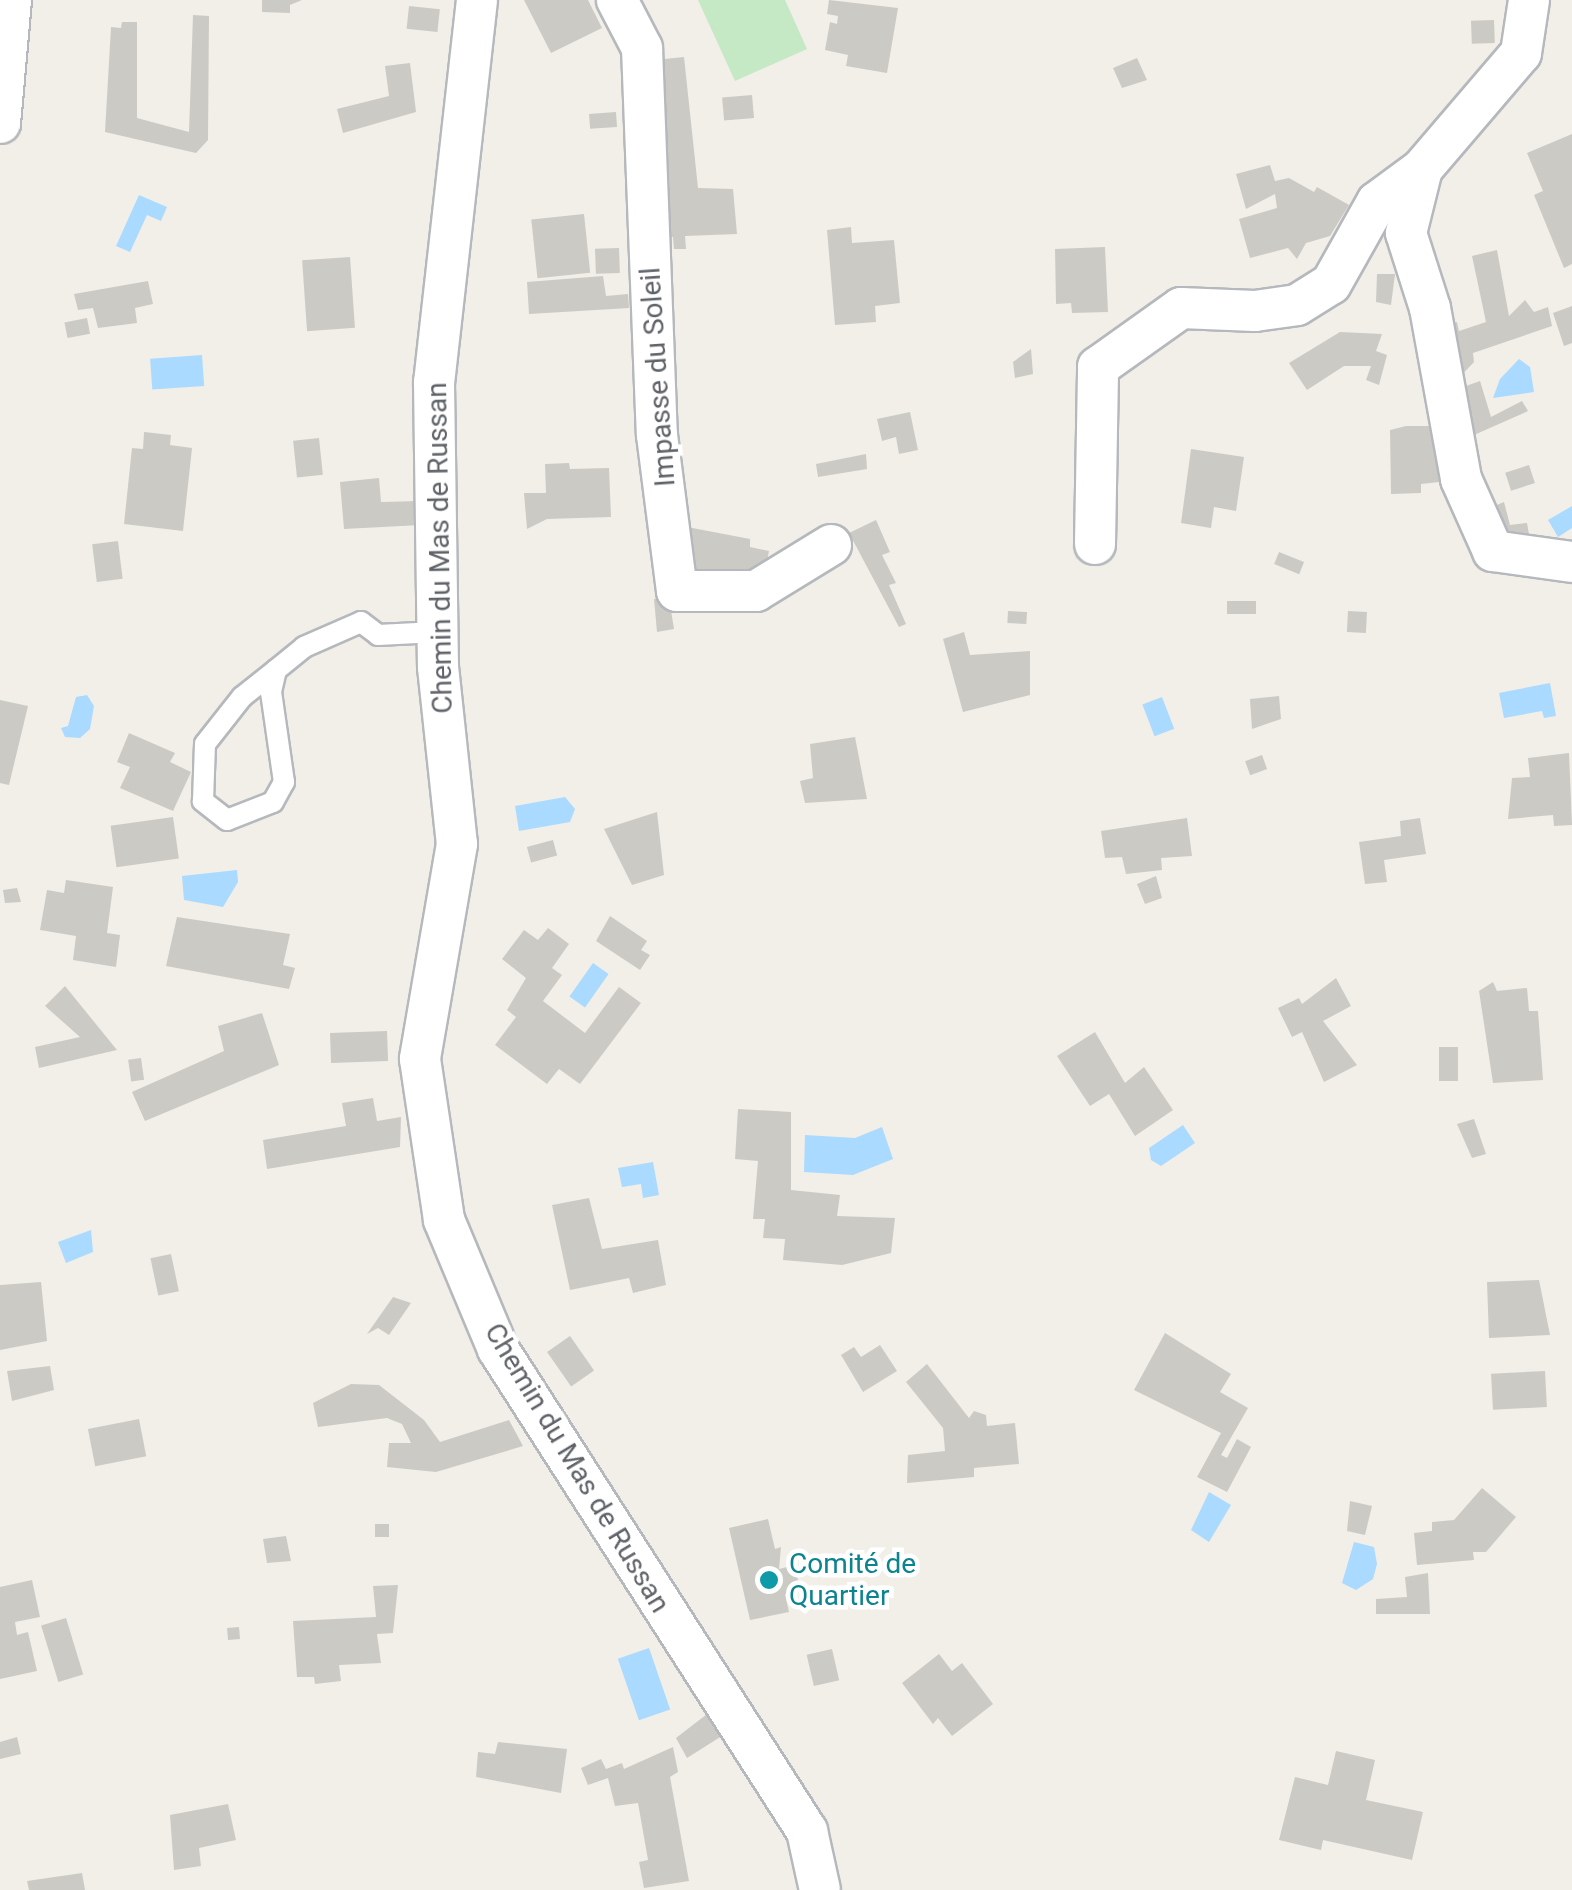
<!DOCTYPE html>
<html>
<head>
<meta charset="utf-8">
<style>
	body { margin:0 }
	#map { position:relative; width:1572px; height:1890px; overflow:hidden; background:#f1efe8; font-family:Roboto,sans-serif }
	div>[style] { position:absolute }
	.green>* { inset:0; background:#c5e8c5 }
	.water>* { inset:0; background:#aadaff; transform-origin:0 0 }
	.building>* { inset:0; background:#cccac5; transform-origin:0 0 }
	.roads { filter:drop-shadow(2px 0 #b5b8bc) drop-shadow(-2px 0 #b5b8bc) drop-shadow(0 2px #b5b8bc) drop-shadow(0 -2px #b5b8bc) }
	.service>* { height:20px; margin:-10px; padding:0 10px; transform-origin:10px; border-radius:10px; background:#fff }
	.minor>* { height:40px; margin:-20px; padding:0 20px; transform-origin:20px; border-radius:20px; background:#fff }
	.dots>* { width:28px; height:28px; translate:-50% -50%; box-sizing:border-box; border:5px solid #fff; border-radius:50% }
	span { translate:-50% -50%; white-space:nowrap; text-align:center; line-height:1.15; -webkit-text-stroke:9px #fff; paint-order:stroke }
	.street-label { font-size:28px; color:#5f6368 }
	.culture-label { font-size:28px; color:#0d838f }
	.left { translate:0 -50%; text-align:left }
</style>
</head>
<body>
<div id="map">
	<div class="green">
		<div style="clip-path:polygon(698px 0,785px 0,807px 49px,735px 81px)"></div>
	</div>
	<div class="water">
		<div style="clip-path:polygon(139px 195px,167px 207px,161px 221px,147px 215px,130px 252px,116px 246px)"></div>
		<div style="left:202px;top:355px;width:31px;height:52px;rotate:86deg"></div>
		<div style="clip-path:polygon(1519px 359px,1530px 367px,1534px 392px,1493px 398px,1500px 379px)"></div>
		<div style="clip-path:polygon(1572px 506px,1572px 528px,1558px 537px,1548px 520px)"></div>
		<div style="clip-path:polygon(1550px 683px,1556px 716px,1544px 718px,1542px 711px,1504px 718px,1499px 693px)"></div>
		<div style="clip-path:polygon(87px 695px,94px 706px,90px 729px,80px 738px,65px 737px,61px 728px,68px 726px,76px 697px)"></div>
		<div style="left:1162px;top:697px;width:34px;height:21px;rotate:69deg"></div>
		<div style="clip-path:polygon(565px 797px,575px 809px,570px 822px,519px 831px,515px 806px)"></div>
		<div style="clip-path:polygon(237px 870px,238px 882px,223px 907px,184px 900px,182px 876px)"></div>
		<div style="left:593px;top:963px;width:19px;height:41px;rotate:35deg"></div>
		<div style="clip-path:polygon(1183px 1125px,1195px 1143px,1161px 1166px,1151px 1160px,1149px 1148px)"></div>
		<div style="clip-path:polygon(882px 1127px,893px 1159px,853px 1175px,804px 1172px,805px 1135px,855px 1138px)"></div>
		<div style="clip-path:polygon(653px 1162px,659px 1195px,643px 1198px,641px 1184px,622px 1187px,618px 1168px)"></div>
		<div style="clip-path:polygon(91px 1230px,93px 1252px,66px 1263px,58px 1242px)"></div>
		<div style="clip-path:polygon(1209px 1492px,1231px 1505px,1209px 1542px,1191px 1530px)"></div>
		<div style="clip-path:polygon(1354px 1542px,1374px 1547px,1377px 1564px,1373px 1579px,1356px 1590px,1342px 1583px)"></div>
		<div style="left:649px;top:1648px;width:65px;height:33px;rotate:71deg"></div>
	</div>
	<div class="building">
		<div style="clip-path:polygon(262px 0,302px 0,290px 5px,290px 13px,262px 12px)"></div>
		<div style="clip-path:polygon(524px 0,588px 0,602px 28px,551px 53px)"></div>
		<div style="clip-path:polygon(829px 0,898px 8px,887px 73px,846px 66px,848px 55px,825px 50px,830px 22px,837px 24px,838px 16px,827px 14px)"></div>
		<div style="left:409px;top:6px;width:31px;height:23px;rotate:6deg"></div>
		<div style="clip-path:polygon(193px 15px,209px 16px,208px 140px,196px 153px,105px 132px,111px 27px,121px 28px,122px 22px,137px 22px,137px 118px,189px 132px)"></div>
		<div style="left:1494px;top:20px;width:23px;height:23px;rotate:88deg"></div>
		<div style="clip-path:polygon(684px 57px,698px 188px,733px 189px,737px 234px,685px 236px,686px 249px,674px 249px,673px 237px,656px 237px,654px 189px,670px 188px,655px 60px)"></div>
		<div style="clip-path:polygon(1137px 58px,1147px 80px,1122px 88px,1113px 68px)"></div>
		<div style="clip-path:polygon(410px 63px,416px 112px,343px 133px,337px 109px,389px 96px,385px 66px)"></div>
		<div style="left:752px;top:95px;width:23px;height:30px;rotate:85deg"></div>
		<div style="left:616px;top:112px;width:15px;height:27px;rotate:86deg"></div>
		<div style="clip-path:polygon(1572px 134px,1572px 264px,1564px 268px,1534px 195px,1543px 191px,1527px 153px)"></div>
		<div style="clip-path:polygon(1270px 165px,1275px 181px,1289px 178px,1314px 192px,1317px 187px,1349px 205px,1330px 236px,1306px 243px,1297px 259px,1288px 248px,1250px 258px,1239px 219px,1277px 208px,1275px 194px,1246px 209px,1236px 174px)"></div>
		<div style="left:584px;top:214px;width:59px;height:53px;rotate:84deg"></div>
		<div style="clip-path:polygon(851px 227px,852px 243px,894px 240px,900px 303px,875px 306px,876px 322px,835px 325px,827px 230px)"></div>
		<div style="clip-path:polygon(1105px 247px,1108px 312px,1072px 313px,1071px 303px,1056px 304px,1055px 249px)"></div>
		<div style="left:619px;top:248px;width:25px;height:24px;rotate:88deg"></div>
		<div style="clip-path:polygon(1497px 250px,1509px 316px,1525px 300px,1534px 312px,1548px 307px,1552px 326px,1473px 353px,1474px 362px,1457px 380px,1436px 326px,1457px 322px,1459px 331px,1486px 322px,1472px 256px)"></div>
		<div style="left:350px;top:257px;width:71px;height:48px;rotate:86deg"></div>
		<div style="clip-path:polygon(1377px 274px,1395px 274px,1391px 305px,1376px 302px)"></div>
		<div style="clip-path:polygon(603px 276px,606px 296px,628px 294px,629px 308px,529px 314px,527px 282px)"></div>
		<div style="clip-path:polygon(148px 281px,153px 304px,135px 308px,137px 323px,98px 328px,93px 308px,78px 310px,74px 294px)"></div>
		<div style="clip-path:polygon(1572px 306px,1572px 343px,1564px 346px,1553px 313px)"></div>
		<div style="left:87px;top:318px;width:16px;height:23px;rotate:79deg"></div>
		<div style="clip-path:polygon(1340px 332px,1382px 334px,1376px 351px,1387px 355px,1379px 385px,1366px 380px,1371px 366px,1344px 366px,1307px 390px,1289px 363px)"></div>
		<div style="clip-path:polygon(1031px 349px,1033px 374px,1015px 378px,1013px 362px)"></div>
		<div style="clip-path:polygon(1480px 381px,1491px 417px,1522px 401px,1528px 411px,1465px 439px,1452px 391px)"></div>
		<div style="clip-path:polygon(910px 412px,918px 450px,899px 454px,896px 437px,882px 441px,877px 419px)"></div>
		<div style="clip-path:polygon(1406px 426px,1438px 426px,1439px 482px,1421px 484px,1421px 493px,1391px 494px,1390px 430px)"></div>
		<div style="clip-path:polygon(144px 432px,171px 435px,170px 445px,192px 448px,183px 531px,124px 524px,132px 448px,143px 449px)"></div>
		<div style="left:319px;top:438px;width:37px;height:26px;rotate:84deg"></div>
		<div style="clip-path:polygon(1191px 449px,1244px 457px,1236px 511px,1214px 507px,1211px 528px,1181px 523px)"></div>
		<div style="clip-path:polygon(866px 454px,867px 469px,818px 477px,816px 464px)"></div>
		<div style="clip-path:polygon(569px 463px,570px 469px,609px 468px,611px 517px,547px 519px,527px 529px,524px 493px,546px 493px,545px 464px)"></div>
		<div style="left:1529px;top:465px;width:19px;height:25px;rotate:72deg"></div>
		<div style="clip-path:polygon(379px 478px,381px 502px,420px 501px,420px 525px,344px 529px,340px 482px)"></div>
		<div style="clip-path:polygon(1504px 502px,1510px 525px,1527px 523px,1530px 540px,1493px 530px,1485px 510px)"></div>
		<div style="clip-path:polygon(876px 520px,890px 552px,882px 555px,896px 583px,889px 585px,906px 624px,899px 627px,849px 533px)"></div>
		<div style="clip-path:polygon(682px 526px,750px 539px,750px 547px,769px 551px,765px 571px,745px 578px,682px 569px)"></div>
		<div style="left:118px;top:541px;width:38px;height:26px;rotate:83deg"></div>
		<div style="left:1279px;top:552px;width:27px;height:13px;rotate:22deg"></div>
		<div style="clip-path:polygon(669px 598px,674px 629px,657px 632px,654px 599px)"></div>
		<div style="left:1227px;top:601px;width:29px;height:13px"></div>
		<div style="left:1008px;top:611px;width:19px;height:12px;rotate:3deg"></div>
		<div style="left:1348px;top:611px;width:19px;height:21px;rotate:3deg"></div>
		<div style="clip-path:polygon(964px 632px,970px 655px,1030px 651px,1030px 695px,963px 712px,943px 639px)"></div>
		<div style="clip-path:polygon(1279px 696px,1281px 719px,1252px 729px,1250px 699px)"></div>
		<div style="clip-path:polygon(0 700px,28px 706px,9px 785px,0 783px)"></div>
		<div style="clip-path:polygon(129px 733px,175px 753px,170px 762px,191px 772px,173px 811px,120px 788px,130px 767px,117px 762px)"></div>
		<div style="clip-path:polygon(855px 737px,867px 799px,805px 803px,800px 781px,813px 778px,810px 744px)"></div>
		<div style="clip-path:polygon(1569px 753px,1572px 825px,1554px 826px,1553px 815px,1508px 819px,1512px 778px,1530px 777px,1528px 758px)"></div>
		<div style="left:1262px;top:755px;width:15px;height:18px;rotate:70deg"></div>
		<div style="clip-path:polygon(657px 812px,664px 875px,632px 885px,604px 829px)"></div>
		<div style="left:173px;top:817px;width:42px;height:63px;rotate:82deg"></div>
		<div style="clip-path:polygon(1187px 818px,1192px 856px,1161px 858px,1162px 870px,1126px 874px,1122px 857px,1105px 858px,1101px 831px)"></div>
		<div style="clip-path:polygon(1420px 818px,1426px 854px,1384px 860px,1387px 882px,1365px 884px,1359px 842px,1401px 836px,1400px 821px)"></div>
		<div style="left:553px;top:840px;width:16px;height:27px;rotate:75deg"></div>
		<div style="clip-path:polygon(1156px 876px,1162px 898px,1145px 904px,1137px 884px)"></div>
		<div style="clip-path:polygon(66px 880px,113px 887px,107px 933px,120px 935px,116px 967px,73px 960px,76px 936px,40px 930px,47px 890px,64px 893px)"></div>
		<div style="clip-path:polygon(17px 888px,21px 902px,5px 903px,3px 890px)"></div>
		<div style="clip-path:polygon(610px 916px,647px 941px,641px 950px,650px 955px,640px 970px,596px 941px)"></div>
		<div style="clip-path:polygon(177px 917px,290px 934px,283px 965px,295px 968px,289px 989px,166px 966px)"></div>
		<div style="clip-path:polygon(548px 928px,569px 944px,552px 968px,562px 975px,543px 1001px,585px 1033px,619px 987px,641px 1003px,580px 1084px,559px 1069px,547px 1084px,495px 1045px,516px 1017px,507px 1010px,526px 978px,502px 959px,524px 930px,538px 940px)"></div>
		<div style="clip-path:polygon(1336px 978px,1351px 1006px,1323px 1021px,1357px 1065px,1324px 1082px,1302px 1032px,1292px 1037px,1278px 1008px,1299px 998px,1302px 1004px)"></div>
		<div style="clip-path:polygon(1493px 982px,1497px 991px,1527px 988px,1529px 1011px,1538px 1011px,1543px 1080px,1493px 1083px,1479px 991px)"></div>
		<div style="clip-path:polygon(65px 986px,117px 1050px,39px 1068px,35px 1047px,80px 1037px,45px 1006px)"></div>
		<div style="clip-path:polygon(262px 1013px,279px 1065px,145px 1121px,132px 1092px,224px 1051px,218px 1026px)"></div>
		<div style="left:387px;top:1031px;width:30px;height:57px;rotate:88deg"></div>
		<div style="clip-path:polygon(1095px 1032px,1125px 1083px,1144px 1067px,1173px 1110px,1135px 1136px,1109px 1094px,1090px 1106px,1057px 1056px)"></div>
		<div style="left:1439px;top:1047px;width:19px;height:34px"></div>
		<div style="left:141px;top:1058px;width:22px;height:13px;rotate:82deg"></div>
		<div style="clip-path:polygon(373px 1098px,377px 1121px,401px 1117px,400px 1147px,267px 1169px,263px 1140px,346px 1126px,342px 1103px)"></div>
		<div style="clip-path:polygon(738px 1109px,791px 1112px,791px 1190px,840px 1195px,837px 1216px,895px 1218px,891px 1253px,842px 1265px,783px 1260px,785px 1239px,763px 1238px,765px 1219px,753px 1219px,758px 1161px,735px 1159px)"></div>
		<div style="clip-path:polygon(1474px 1119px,1486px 1154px,1472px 1158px,1457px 1124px)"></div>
		<div style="clip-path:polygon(589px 1198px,602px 1249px,658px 1240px,666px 1285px,633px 1293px,629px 1278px,570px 1290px,552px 1205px)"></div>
		<div style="left:171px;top:1254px;width:38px;height:21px;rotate:78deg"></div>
		<div style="clip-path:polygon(1539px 1280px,1550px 1335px,1489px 1338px,1487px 1282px)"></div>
		<div style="clip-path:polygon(41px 1282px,47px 1341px,0 1350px,0 1285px)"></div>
		<div style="clip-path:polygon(393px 1297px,411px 1303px,389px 1335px,378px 1328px,367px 1334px)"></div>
		<div style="clip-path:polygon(1165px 1333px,1231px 1374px,1220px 1392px,1248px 1408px,1221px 1455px,1227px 1458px,1237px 1439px,1251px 1447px,1227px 1492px,1197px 1477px,1221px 1433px,1134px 1390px)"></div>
		<div style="left:570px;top:1336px;width:42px;height:28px;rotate:55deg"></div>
		<div style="clip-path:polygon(880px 1345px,897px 1371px,863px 1392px,841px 1355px,854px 1347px,861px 1357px)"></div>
		<div style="clip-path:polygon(927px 1364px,969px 1418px,974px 1411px,986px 1415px,987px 1426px,1015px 1423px,1019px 1464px,974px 1468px,974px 1477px,907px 1483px,908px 1455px,945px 1451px,943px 1428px,906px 1382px)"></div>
		<div style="clip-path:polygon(50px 1366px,54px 1390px,12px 1401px,7px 1371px)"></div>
		<div style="left:1545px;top:1371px;width:36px;height:54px;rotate:87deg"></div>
		<div style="clip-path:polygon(351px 1384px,379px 1385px,424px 1420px,440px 1442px,509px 1420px,523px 1446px,436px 1472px,387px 1467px,389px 1443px,411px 1443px,402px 1424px,387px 1418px,318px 1427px,313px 1403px)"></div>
		<div style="left:139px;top:1419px;width:38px;height:52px;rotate:79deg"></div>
		<div style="clip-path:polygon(1482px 1488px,1516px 1517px,1486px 1552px,1473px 1552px,1474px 1560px,1417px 1565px,1414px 1533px,1432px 1531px,1432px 1522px,1454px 1520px)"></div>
		<div style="clip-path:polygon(1350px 1501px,1372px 1506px,1365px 1535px,1347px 1531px)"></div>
		<div style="clip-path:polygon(768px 1519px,775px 1549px,781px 1547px,779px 1569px,795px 1565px,800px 1591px,785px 1594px,789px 1612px,750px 1620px,729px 1528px)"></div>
		<div style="left:375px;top:1524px;width:14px;height:13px"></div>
		<div style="clip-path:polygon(286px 1536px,291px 1561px,267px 1563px,263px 1539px)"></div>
		<div style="clip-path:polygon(1428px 1573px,1430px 1614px,1376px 1614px,1376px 1599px,1407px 1597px,1405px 1577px)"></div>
		<div style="clip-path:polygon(32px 1580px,40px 1617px,15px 1622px,17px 1635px,28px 1632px,37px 1671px,0 1679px,0 1587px)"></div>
		<div style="clip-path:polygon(398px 1585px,393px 1633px,377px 1634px,381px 1663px,339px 1665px,341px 1681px,315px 1684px,314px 1677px,297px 1677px,293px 1621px,376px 1617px,373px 1586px)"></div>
		<div style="left:66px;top:1618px;width:59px;height:26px;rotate:73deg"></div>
		<div style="left:239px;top:1627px;width:12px;height:12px;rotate:85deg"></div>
		<div style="left:832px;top:1649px;width:32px;height:26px;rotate:77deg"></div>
		<div style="clip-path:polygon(939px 1654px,952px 1671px,962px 1663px,993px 1704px,952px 1736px,938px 1718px,933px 1724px,902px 1683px)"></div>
		<div style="clip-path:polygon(711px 1711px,725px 1734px,687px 1758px,676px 1738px)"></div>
		<div style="clip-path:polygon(17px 1737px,21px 1754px,0 1759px,0 1742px)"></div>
		<div style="clip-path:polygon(498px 1742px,567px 1749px,561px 1793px,476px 1777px,478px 1752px,495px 1754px)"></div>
		<div style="clip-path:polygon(673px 1747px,678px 1772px,670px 1777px,689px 1881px,644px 1888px,639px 1862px,648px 1860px,638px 1803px,615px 1806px,608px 1778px,588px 1785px,581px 1768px,601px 1759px,606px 1769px,622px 1763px,624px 1769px)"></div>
		<div style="clip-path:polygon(1336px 1751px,1375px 1760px,1366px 1800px,1423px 1812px,1412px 1860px,1323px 1840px,1321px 1850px,1279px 1840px,1295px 1777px,1328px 1785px)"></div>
		<div style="clip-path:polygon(228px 1804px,236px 1840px,199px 1848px,201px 1866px,174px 1870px,170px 1815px)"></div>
		<div style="clip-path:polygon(82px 1873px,85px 1890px,29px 1890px,27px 1881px)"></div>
	</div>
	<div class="roads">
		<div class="service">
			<div style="left:276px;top:670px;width:23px;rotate:103deg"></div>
			<div style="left:271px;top:692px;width:91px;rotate:81.8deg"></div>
			<div style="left:284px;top:782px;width:23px;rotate:119deg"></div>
			<div style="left:273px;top:802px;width:49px;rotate:158.6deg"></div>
			<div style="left:227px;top:820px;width:31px;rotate:-142deg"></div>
			<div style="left:203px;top:801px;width:57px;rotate:-88deg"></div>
			<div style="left:205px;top:744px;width:60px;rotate:-51.8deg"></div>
			<div style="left:242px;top:697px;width:43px;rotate:-38.5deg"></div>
			<div style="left:276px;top:670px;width:36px;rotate:-39deg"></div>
			<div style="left:304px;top:647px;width:62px;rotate:-23.7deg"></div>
			<div style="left:361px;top:622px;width:21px;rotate:37deg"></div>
			<div style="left:378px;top:635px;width:59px;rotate:-2.9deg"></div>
		</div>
		<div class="minor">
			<div style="left:477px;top:0;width:384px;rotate:96.4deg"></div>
			<div style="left:434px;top:382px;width:285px;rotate:89.2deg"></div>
			<div style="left:438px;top:667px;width:178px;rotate:83.9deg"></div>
			<div style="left:457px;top:844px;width:218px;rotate:99.8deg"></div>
			<div style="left:420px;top:1059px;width:163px;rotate:81.5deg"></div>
			<div style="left:444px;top:1220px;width:140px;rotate:67.3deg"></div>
			<div style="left:498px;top:1349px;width:573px;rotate:57.34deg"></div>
			<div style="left:807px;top:1831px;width:60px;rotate:77.6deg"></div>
			<div style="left:617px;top:0;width:54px;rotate:62.5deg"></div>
			<div style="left:642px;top:48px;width:387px;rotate:87.8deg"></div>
			<div style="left:657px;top:435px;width:157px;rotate:82.7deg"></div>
			<div style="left:677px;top:591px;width:79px"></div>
			<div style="left:756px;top:591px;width:88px;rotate:-31.5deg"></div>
			<div style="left:1529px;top:0;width:54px;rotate:98.6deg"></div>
			<div style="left:1521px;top:53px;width:153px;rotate:130.5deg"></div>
			<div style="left:1422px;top:169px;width:66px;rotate:104deg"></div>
			<div style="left:1406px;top:233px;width:79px;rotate:72.3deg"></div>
			<div style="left:1430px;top:308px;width:174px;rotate:79.7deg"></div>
			<div style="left:1461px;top:479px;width:79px;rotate:66deg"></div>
			<div style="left:1493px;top:551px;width:80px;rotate:7.9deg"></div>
			<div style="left:0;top:123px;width:123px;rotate:-84.9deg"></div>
			<div style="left:1095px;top:544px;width:177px;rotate:-89deg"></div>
			<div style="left:1098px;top:367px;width:102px;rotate:-35.4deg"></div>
			<div style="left:1181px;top:308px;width:74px;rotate:2.3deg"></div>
			<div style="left:1255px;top:311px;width:42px;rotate:-8.1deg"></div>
			<div style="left:1297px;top:305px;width:40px;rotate:-32deg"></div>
			<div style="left:1331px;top:284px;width:94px;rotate:-60.7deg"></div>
			<div style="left:1377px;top:202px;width:56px;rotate:-36.3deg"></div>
		</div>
	</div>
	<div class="dots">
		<div style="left:769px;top:1580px;background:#0f9aa8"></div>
	</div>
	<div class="street-label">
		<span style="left:658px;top:377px;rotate:-94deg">Impasse du Soleil</span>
		<span style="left:440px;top:548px;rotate:-91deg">Chemin du Mas de Russan</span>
		<span style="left:577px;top:1468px;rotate:59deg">Chemin du Mas de Russan</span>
	</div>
	<div class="culture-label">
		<span class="left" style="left:789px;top:1580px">Comité de<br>Quartier</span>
	</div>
</div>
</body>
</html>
